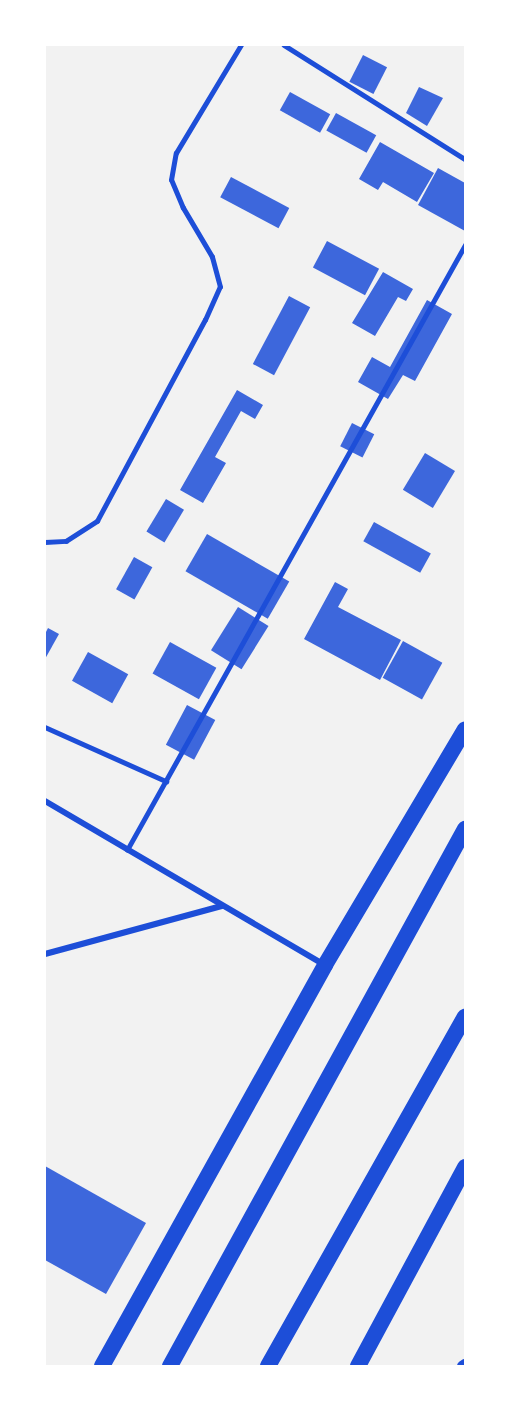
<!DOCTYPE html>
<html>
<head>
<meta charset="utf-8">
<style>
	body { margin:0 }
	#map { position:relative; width:510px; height:1411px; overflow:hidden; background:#f2f2f2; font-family:Roboto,sans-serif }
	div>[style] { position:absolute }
	.building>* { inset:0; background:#3d67dc; transform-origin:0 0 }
	.service>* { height:4.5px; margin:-2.25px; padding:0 2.25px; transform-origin:2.25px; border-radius:2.25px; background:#1d4ed8 }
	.minor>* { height:6px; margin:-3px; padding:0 3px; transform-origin:3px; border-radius:3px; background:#1d4ed8 }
	.tertiary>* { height:10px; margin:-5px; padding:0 5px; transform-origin:5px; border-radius:5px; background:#1d4ed8 }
	.trunk>* { height:16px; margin:-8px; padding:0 8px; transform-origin:8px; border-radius:8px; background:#1d4ed8 }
	span { translate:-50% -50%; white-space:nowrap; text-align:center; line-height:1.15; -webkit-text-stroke:6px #fff; paint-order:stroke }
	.frame { position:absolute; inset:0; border:46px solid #fff; pointer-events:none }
</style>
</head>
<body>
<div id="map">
	<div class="building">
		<div style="left:363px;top:55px;width:27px;height:30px;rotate:27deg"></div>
		<div style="clip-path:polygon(419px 87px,443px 98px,427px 126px,406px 113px)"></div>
		<div style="left:290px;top:92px;width:46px;height:21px;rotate:29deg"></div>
		<div style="left:336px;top:113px;width:46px;height:20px;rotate:29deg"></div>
		<div style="clip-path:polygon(380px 142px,434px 173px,417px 202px,383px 182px,378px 190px,359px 179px)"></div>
		<div style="clip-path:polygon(438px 168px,465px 183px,465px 231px,418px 205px)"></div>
		<div style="left:231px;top:177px;width:66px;height:23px;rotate:28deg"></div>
		<div style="left:327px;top:241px;width:59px;height:30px;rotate:28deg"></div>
		<div style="clip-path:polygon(383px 272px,413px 289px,406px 301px,398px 297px,375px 336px,352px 323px)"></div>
		<div style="left:289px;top:296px;width:24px;height:77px;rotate:28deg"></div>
		<div style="clip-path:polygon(427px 300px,452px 314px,415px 381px,403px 375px,388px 399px,358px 382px,372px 357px,390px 367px)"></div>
		<div style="clip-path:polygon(237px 390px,263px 405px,255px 419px,241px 411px,215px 457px,226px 463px,203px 503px,180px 490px)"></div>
		<div style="left:352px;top:423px;width:25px;height:26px;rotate:27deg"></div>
		<div style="left:425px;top:453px;width:35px;height:43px;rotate:31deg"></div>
		<div style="left:166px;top:499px;width:21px;height:38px;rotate:31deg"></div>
		<div style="left:374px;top:522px;width:65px;height:22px;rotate:29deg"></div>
		<div style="left:207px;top:534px;width:95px;height:43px;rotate:30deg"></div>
		<div style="left:134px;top:557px;width:21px;height:37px;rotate:29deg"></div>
		<div style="clip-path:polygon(335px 582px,348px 589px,338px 607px,401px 640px,380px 680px,304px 639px)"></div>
		<div style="left:238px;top:607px;width:36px;height:51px;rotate:32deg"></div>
		<div style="clip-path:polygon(48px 628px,59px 634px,45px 659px,45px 634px)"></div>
		<div style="left:403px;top:641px;width:45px;height:42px;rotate:29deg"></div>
		<div style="left:170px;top:642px;width:53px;height:36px;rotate:29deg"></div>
		<div style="left:88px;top:652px;width:46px;height:33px;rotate:29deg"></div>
		<div style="left:187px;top:705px;width:32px;height:45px;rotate:28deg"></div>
		<div style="clip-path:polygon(45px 1166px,146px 1223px,106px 1294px,45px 1260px)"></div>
	</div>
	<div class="service">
		<div style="left:284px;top:45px;width:214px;rotate:32.2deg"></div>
		<div style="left:45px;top:542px;width:21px;rotate:-3deg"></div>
		<div style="left:66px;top:541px;width:37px;rotate:-33deg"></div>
		<div style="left:97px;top:521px;width:228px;rotate:-61.8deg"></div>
		<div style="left:205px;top:320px;width:36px;rotate:-66deg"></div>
		<div style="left:220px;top:287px;width:31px;rotate:-105deg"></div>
		<div style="left:212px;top:257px;width:57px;rotate:-120.6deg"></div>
		<div style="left:183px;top:208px;width:30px;rotate:-113deg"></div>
		<div style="left:171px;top:180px;width:27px;rotate:-80deg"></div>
		<div style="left:176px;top:153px;width:126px;rotate:-59deg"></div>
		<div style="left:45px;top:727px;width:133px;rotate:24.1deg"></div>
		<div style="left:127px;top:850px;width:693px;rotate:-60.81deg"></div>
	</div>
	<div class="minor">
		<div style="left:45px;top:801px;width:324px;rotate:30.4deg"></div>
		<div style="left:45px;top:954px;width:183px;rotate:-15.2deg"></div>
	</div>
	<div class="tertiary">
		<div style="left:462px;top:1366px;width:4px;rotate:-34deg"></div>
	</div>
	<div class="trunk">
		<div style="left:102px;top:1366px;width:459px;rotate:-60.9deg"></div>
		<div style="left:325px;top:965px;width:274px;rotate:-59.3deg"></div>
		<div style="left:170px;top:1366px;width:613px;rotate:-61.22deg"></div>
		<div style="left:268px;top:1366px;width:401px;rotate:-60.6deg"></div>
		<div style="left:358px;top:1366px;width:226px;rotate:-61.7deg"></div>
	</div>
	<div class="frame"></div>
</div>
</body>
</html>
